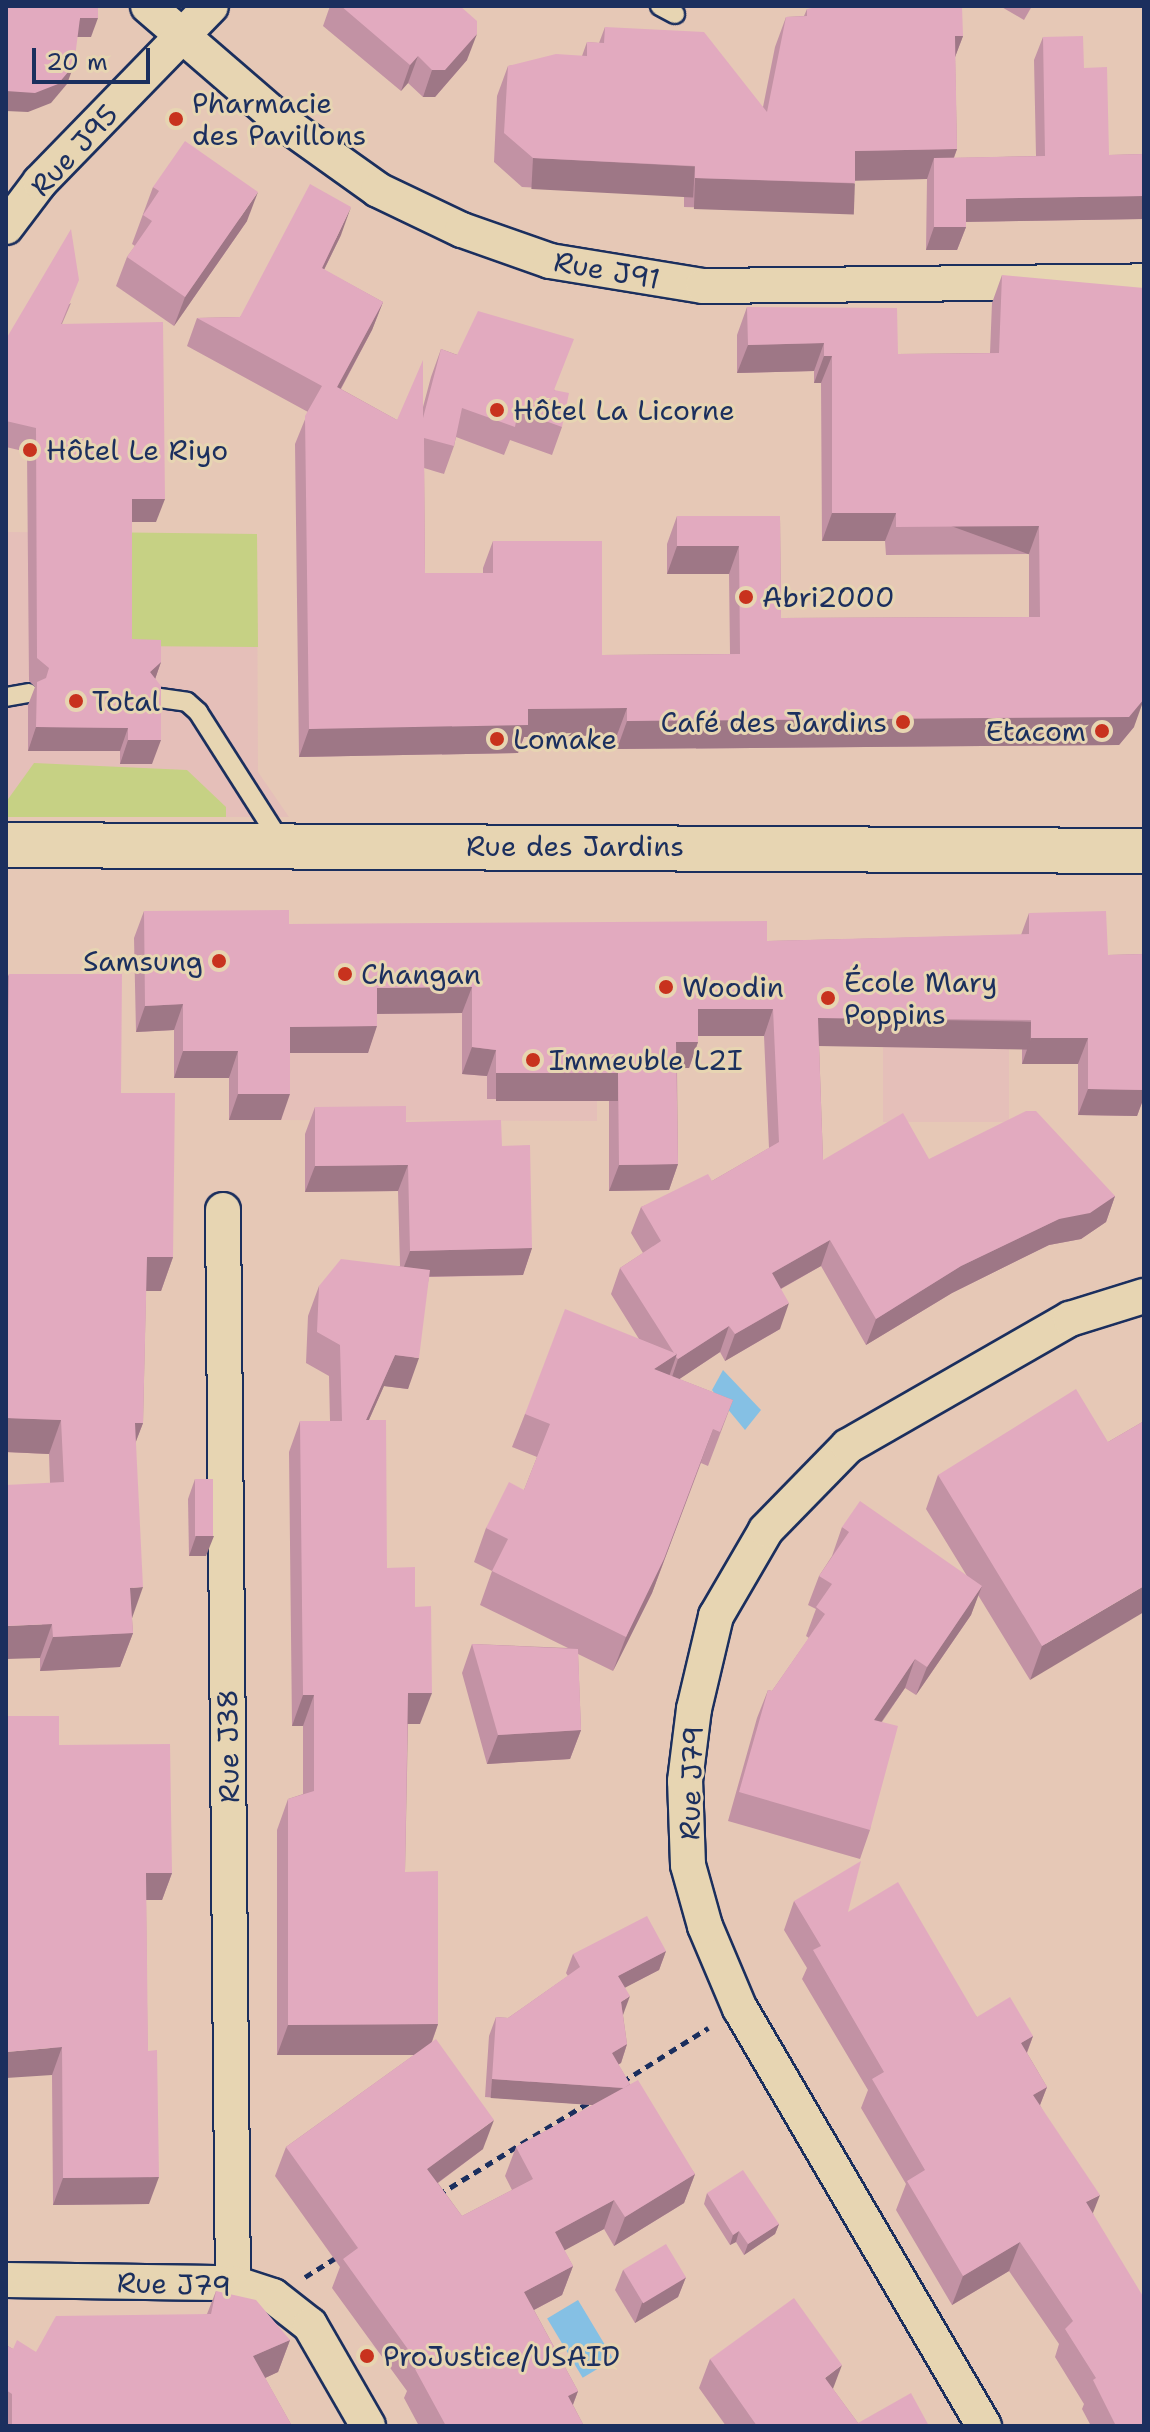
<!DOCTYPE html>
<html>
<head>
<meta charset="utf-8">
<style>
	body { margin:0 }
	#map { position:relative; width:1150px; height:2432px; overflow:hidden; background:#e6c8b6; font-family:"Shantell Sans",sans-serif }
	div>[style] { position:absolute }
	.built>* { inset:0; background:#e5bfb9; transform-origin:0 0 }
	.green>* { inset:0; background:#c6d184 }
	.water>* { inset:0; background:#85c0e4; transform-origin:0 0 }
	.path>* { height:5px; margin-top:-2.5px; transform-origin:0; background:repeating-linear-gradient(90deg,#1b2f5e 0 8px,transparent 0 14px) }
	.roads { filter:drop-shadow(2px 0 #1b2f5e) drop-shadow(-2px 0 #1b2f5e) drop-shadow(0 2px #1b2f5e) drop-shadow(0 -2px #1b2f5e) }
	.service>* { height:18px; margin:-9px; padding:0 9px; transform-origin:9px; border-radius:9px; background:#e7d5b2 }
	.minor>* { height:34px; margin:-17px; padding:0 17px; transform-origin:17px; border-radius:17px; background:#e7d5b2 }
	.secondary>* { height:44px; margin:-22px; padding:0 22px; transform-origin:22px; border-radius:22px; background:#e7d5b2 }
	.wall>* { inset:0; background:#c292a4 }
	.shaded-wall>* { inset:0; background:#9e7786; transform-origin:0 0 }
	.building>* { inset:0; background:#e2aabf; transform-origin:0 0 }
	.dots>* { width:22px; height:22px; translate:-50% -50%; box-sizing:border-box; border:4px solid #e7d5b2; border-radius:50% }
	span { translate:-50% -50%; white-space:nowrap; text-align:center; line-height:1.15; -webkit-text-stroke:6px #e7d5b2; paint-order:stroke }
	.poi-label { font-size:28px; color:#1b2f5e }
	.left { translate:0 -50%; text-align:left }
	.right { translate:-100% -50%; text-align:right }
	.street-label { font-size:28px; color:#1b2f5e }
	.frame { position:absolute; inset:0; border:8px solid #1b2f5e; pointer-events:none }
	.scale { position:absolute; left:32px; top:48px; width:118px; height:36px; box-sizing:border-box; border:4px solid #1b2f5e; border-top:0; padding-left:10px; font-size:24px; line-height:28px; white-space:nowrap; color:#1b2f5e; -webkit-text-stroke:6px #e7d5b2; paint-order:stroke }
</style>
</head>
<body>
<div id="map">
	<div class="built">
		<div style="clip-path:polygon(6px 532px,257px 534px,258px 772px,289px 817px,6px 817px)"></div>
		<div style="clip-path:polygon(597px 947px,597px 1121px,281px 1120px,281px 1014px)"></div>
		<div style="left:883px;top:960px;width:126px;height:162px"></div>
	</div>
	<div class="green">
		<div style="clip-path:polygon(87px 532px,257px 534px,258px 647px,123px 646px)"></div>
		<div style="clip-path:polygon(34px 763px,187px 770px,226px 807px,226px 817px,6px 817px,6px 802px)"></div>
	</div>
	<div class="water">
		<div style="clip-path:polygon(723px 1370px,761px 1410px,745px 1430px,712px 1390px)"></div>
		<div style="left:578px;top:2300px;width:69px;height:36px;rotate:59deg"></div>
	</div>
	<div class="path">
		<div style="left:622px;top:2082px;width:102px;rotate:-32.1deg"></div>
		<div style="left:438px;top:2195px;width:177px;rotate:-31.6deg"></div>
		<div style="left:305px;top:2277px;width:38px;rotate:-32deg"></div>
	</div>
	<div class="roads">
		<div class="service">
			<div style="left:660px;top:6px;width:17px;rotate:28deg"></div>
			<div style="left:6px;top:697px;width:23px;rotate:-10deg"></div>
			<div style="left:153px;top:697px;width:34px;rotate:8deg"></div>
			<div style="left:187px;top:702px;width:15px;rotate:42deg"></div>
			<div style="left:198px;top:712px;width:156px;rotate:57.5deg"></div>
		</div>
		<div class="minor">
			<div style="left:148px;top:6px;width:174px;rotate:40.8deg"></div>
			<div style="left:280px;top:120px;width:120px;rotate:35.5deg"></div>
			<div style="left:378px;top:190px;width:93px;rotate:25.5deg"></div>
			<div style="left:462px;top:230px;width:93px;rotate:19.4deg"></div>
			<div style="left:550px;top:261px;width:155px;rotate:9.3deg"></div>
			<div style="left:703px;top:286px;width:441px;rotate:-0.6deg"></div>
			<div style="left:6px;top:227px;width:56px;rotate:-52.9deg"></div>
			<div style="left:40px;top:182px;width:245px;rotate:-45.8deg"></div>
			<div style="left:223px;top:1210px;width:1073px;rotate:89.47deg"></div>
			<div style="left:6px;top:2280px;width:227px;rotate:0.8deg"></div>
			<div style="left:233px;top:2283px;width:42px;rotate:18deg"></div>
			<div style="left:273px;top:2296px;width:47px;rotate:38.1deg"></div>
			<div style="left:310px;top:2325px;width:116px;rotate:60.1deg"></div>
			<div style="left:984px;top:2426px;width:483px;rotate:-120.3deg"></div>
			<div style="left:740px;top:2009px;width:90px;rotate:-112.9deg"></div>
			<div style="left:705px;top:1926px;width:63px;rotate:-105.6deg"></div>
			<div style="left:688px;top:1865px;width:84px;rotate:-92deg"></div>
			<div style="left:685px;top:1781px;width:73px;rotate:-82.9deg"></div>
			<div style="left:694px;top:1709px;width:96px;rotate:-76.7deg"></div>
			<div style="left:716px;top:1616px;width:99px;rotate:-59.8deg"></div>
			<div style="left:766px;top:1530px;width:117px;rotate:-45.7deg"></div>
			<div style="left:848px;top:1446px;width:256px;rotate:-29.8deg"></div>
			<div style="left:1070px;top:1319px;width:77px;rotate:-17.3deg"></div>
		</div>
		<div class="secondary">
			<div style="left:6px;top:845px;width:1138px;rotate:0.3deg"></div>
		</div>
	</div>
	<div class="wall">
		<div style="clip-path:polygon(330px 6px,460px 6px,467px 60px,435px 97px,423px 97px,408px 83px,401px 91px,323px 26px)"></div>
		<div style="clip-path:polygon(1000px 6px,1032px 6px,1024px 20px)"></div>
		<div style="clip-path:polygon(807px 9px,963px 36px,955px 57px,957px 149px,954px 158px,1036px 156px,1034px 60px,1043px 37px,1084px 68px,1109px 155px,1144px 154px,1144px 215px,1143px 219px,966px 222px,966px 227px,957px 250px,926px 250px,927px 179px,855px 180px,844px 212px,684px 207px,684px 195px,522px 187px,494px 162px,497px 96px,508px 66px,582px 56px,587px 42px,599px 43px,605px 27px,763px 107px,775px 47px,786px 17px,804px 16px)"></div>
		<div style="clip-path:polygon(153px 187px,247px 221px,174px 326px,116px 286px,127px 257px,135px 246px,132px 244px)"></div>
		<div style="clip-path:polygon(341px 235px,324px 270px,383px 302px,372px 330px,341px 389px,397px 420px,423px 407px,431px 377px,441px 349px,555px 390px,562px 427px,552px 455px,510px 440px,504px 455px,456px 437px,454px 446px,444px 474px,424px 468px,425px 573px,483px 573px,483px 568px,493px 541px,602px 655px,730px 654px,729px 574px,667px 574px,667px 544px,677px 516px,780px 516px,781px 618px,1029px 617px,1029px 554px,886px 555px,885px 541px,822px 541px,821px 383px,814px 383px,814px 371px,737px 373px,737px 335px,747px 307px,898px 354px,990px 353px,992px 303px,1002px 275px,1134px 727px,1119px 745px,617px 749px,617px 735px,524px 737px,518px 753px,299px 757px,295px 444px,308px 412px,187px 346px,197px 318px,240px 317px)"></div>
		<div style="clip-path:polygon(71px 303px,62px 324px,156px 522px,132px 522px,132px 639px,161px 662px,155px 679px,152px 764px,120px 764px,120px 751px,28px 751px,28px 705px,35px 687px,29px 681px,27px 452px,6px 447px,6px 339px)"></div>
		<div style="clip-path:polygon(144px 911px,289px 924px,767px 941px,1021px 935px,1029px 913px,1108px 955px,1144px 954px,1144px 1097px,1137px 1116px,1078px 1115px,1078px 1064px,1022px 1064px,1022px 1046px,819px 1044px,823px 1160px,929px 1159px,1115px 1196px,1106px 1222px,1081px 1239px,1049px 1245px,952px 1293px,866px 1345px,821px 1266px,781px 1289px,780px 1329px,725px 1361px,720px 1352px,679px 1379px,733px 1400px,708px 1466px,701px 1463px,652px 1593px,613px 1671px,578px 1654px,581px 1730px,570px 1759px,487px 1764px,462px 1673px,472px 1644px,568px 1648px,480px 1605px,492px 1571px,474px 1562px,486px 1528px,524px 1490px,537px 1457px,512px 1447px,525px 1414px,639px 1339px,611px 1294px,620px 1268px,643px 1253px,631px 1233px,641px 1207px,712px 1181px,769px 1148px,764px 1036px,698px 1036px,698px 1042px,689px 1068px,677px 1068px,678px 1164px,669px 1190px,609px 1191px,609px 1099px,487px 1099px,487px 1076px,462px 1074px,462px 1013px,377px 1014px,368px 1053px,290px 1053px,281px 1120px,229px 1120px,229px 1078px,174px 1078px,174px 1030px,136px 1032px,134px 938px)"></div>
		<div style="clip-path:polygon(9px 974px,121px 1093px,173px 1257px,161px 1291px,146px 1291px,143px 1423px,136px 1441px,132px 1619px,133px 1633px,120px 1667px,40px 1671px,40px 1658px,50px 1483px,49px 1454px,6px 1452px,6px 981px)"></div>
		<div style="clip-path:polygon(315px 1107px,406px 1122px,502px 1146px,532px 1248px,523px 1275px,429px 1277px,408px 1389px,384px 1386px,369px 1420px,387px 1568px,415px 1607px,420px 1724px,408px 1724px,405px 1872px,438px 2024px,432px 2042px,483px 2149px,438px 2183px,462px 2216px,512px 2190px,505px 2176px,516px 2147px,593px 2105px,485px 2097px,489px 2036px,496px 2017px,508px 2018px,568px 1976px,566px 1973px,573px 1954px,666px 1951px,659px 1970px,625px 1987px,623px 2015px,627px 2044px,621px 2063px,618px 2064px,630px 2084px,695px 2174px,684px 2203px,614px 2246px,604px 2229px,564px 2250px,573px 2266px,562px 2295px,534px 2310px,578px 2391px,573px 2405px,584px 2426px,419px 2426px,404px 2398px,407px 2391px,332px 2288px,340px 2267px,275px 2176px,286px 2147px,414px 2055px,277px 2055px,277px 1830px,288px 1799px,303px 1794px,303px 1726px,292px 1726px,289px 1452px,300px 1421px,330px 1421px,329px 1376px,306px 1363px,308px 1316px,319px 1286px,400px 1266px,398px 1191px,305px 1192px,305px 1134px)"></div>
		<div style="clip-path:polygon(1144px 1421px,1030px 1680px,978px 1595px,971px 1615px,916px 1695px,905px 1688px,882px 1722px,870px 1830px,860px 1859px,728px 1821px,757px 1718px,768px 1690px,772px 1691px,809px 1638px,806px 1636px,816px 1609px,808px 1605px,819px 1576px,832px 1556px,842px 1527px,967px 1576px,926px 1509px,938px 1475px,1108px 1442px)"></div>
		<div style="clip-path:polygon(195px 1479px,206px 1556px,189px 1556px,188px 1499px)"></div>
		<div style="clip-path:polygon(59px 1745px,172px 1873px,162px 1900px,146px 1900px,149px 2204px,53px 2205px,52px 2075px)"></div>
		<div style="clip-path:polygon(794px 1901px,848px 1912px,977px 2017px,1033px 2036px,1027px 2053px,1047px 2087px,1040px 2105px,1093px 2213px,1144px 2426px,1091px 2426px,1082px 2409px,1084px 2404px,1055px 2357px,1059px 2344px,1009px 2271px,952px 2305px,896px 2210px,906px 2184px,861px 2108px,868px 2090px,802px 1979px,807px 1968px,784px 1930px)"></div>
		<div style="clip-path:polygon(707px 2193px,779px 2224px,775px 2234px,744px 2255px,736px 2242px,730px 2245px,704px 2204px)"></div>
		<div style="clip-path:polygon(623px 2270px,686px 2277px,678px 2297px,635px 2323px,615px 2290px)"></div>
		<div style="clip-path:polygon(216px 2291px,290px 2340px,278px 2372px,265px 2378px,292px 2426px,6px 2426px,6px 2345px,13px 2349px,36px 2352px,207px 2314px)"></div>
		<div style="clip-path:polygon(710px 2359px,833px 2389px,858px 2423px,929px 2426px,726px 2426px,699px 2388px)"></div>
	</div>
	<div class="shaded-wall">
		<div style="clip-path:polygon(80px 18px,98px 18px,91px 37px,73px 37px)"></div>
		<div style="clip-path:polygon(477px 34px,467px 60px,435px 97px,423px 97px,432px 70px)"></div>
		<div style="clip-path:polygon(955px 36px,963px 36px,952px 65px)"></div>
		<div style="clip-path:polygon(418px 56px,408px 83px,401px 91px,410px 65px)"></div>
		<div style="clip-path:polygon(74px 65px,67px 84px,51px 103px,28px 112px,6px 111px,6px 91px)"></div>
		<div style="clip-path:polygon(957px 149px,946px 178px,934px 158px,927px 179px,845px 181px,855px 151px)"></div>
		<div style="left:533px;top:158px;width:162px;height:31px;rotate:3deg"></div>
		<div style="left:695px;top:178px;width:160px;height:31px;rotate:2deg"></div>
		<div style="clip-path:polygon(258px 192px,247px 221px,174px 326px,185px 297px)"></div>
		<div style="clip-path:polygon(1144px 196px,1144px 215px,1143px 219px,957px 222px,966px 199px)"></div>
		<div style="clip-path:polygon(351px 207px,341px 235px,311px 296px,322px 268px)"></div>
		<div style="clip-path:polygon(934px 227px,966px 227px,957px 250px,926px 250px)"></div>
		<div style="clip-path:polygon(383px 302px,372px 330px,327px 414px,337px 387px)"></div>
		<div style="clip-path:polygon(824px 343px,814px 371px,737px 373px,748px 345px)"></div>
		<div style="clip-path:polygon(824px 356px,832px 356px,821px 383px,814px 383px)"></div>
		<div style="clip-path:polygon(132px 499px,165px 499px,156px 522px,123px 522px)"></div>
		<div style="clip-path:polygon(832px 513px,896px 513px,885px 541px,822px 541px)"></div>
		<div style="left:1039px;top:526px;width:30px;height:143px;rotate:110deg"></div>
		<div style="clip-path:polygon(677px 546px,739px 546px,729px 574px,667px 574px)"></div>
		<div style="clip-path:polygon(161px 662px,153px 685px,150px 672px)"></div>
		<div style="clip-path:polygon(1144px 699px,1134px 727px,1119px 745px,617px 749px,627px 721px)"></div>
		<div style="clip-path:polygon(627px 708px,617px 735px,524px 737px,518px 753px,299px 757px,309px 729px,528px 709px)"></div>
		<div style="clip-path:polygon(36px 727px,128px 728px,120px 751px,28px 751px)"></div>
		<div style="clip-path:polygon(128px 740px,161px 740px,152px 764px,120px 764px)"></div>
		<div style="clip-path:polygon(472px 987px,462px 1013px,367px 1014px,377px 988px)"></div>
		<div style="clip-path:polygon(183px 1004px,174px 1030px,136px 1032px,145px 1006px)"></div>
		<div style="clip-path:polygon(698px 1009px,773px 1009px,764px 1036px,689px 1036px)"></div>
		<div style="left:818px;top:1018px;width:213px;height:28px;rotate:1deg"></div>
		<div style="clip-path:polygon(377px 1026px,368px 1053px,281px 1053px,290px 1027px)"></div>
		<div style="clip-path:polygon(1031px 1038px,1088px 1038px,1078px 1064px,1022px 1064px)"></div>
		<div style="clip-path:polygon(676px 1042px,698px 1042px,689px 1068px,667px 1068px)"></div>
		<div style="clip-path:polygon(472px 1047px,496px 1050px,487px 1076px,462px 1074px)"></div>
		<div style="clip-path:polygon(183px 1051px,238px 1051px,229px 1078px,174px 1078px)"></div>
		<div style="left:496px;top:1073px;width:122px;height:28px"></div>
		<div style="clip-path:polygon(1088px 1089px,1144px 1090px,1144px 1097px,1137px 1116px,1078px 1115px)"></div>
		<div style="clip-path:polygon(238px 1094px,290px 1094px,281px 1120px,229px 1120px)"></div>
		<div style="clip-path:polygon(678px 1164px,669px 1190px,609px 1191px,619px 1165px)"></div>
		<div style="clip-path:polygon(408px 1165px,398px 1191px,305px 1192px,315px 1166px)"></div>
		<div style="clip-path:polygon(1115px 1196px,1106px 1222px,1081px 1239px,1049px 1245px,952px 1293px,866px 1345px,876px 1319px,961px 1266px,1059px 1219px)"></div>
		<div style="clip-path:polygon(830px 1240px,821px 1266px,762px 1299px,772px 1273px)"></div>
		<div style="clip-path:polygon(532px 1248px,523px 1275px,400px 1277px,410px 1251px)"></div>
		<div style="clip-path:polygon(147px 1257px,173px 1257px,161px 1291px,135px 1291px)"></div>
		<div style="clip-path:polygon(789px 1303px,780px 1329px,725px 1361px,735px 1334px)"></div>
		<div style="clip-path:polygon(729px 1326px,720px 1352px,669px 1386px,678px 1359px)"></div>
		<div style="clip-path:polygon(677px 1354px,665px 1388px,654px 1369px)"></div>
		<div style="clip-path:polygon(395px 1355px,419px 1358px,408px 1389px,384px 1386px,355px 1451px,366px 1420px)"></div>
		<div style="clip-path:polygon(6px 1418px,61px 1420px,49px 1454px,6px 1452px)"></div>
		<div style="clip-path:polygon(135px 1423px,143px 1423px,130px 1457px)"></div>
		<div style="clip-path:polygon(713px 1429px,652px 1593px,613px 1671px,626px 1637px)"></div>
		<div style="clip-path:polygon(196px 1536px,214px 1536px,206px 1556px,189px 1556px)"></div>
		<div style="clip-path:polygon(982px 1586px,971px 1615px,916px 1695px,927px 1667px)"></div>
		<div style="clip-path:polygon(1144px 1586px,1144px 1612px,1030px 1680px,1042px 1646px)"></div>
		<div style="clip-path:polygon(143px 1587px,131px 1621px,130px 1588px)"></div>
		<div style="clip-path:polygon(52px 1624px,40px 1658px,6px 1659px,6px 1626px)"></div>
		<div style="clip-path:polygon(133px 1633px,120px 1667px,40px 1671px,53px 1637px)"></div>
		<div style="clip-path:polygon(915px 1659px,905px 1688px,863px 1748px,874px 1720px)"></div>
		<div style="clip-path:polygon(408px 1693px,432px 1693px,420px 1724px,397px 1724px)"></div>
		<div style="clip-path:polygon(303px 1695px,314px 1695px,303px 1726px,292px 1726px)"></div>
		<div style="clip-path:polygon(581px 1730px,570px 1759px,487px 1764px,498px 1735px)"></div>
		<div style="clip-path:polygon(146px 1873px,172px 1873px,162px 1900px,136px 1900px)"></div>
		<div style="clip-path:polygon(666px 1951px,659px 1970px,611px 1995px,618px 1976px)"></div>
		<div style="clip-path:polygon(630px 1996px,623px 2015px,621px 2002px)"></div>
		<div style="clip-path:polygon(438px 2024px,427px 2055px,277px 2055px,288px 2025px)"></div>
		<div style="clip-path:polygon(1033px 2036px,1022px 2065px,1021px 2043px)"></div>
		<div style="clip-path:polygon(627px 2044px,621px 2063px,605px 2072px,612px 2053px)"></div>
		<div style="clip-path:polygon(62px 2047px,52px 2075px,6px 2078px,6px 2052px)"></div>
		<div style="left:492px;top:2079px;width:141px;height:19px;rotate:4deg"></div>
		<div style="clip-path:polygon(1047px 2087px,1036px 2115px,1033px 2095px)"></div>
		<div style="clip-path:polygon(494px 2120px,483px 2149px,417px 2198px,427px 2169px)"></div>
		<div style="clip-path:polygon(695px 2174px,684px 2203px,614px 2246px,625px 2217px)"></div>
		<div style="clip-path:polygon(159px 2177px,149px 2204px,53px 2205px,63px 2178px)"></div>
		<div style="clip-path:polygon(1100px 2195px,1089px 2223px,1086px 2202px)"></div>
		<div style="clip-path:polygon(614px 2200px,604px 2229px,545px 2261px,555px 2232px)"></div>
		<div style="clip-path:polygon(779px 2224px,775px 2234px,744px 2255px,748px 2244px)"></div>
		<div style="clip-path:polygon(739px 2231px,736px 2242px,730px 2245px,733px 2235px)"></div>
		<div style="clip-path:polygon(1020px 2242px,1009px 2271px,952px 2305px,963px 2276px)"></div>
		<div style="clip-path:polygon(573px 2266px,562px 2295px,513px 2321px,524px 2292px)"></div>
		<div style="clip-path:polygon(686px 2277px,678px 2297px,635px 2323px,642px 2303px)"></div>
		<div style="clip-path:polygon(290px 2340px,278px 2372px,241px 2389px,253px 2356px)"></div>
		<div style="clip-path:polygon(842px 2365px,831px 2394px,825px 2378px)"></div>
		<div style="clip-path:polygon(578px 2391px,567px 2420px,568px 2396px)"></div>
	</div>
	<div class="building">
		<div style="clip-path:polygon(6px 6px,98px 6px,98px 18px,80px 18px,74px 65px,58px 84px,35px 93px,6px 91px)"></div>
		<div style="clip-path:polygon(341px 6px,460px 6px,477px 21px,477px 34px,445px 70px,432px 70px,418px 56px,410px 65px)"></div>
		<div style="clip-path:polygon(821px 6px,962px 6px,963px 36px,955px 36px,957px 149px,855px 151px,855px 183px,695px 178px,695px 166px,533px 158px,504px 133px,508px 66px,556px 54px,587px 56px,587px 42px,604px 43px,605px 27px,704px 32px,767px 112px,786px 17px,807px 16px,807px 9px)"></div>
		<div style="clip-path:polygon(1083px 36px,1084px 68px,1107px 67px,1109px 155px,1144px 154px,1144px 196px,966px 199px,966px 227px,934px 227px,934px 158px,1045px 156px,1043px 37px)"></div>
		<div style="clip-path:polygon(185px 141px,258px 192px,185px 297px,127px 257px,152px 221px,143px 215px,159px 191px,153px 187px)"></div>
		<div style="clip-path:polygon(310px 184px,351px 207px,322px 268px,383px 302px,337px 387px,397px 420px,423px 360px,423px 418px,441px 349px,457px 355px,478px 311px,574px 339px,554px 390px,569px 393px,562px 427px,518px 411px,515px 427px,462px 408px,454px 446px,424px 438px,425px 573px,493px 573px,493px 541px,602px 541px,602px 655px,740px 654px,739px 546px,677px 546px,677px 516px,780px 516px,781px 618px,1040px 617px,1039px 526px,896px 527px,896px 513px,832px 513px,832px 356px,824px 356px,824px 343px,748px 345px,747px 307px,897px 308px,898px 354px,999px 353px,1002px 275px,1144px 288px,1144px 699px,1129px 717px,627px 721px,627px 708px,528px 709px,528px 725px,309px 729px,305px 416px,322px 386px,197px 318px,240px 317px)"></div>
		<div style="clip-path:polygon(71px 229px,79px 280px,61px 324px,163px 322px,165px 499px,132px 499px,132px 639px,161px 640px,161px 662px,150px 672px,161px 686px,161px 740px,128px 740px,128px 728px,36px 727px,37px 682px,46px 678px,49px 668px,37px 658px,36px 428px,6px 421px,6px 339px)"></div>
		<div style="clip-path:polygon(289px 910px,289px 924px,767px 921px,767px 941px,1029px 934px,1029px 913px,1106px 911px,1108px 955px,1144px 954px,1144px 1090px,1088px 1089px,1088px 1038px,1031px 1038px,1031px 1020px,818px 1018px,823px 1160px,903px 1113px,929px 1159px,1026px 1111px,1036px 1111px,1115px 1196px,1090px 1213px,1059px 1219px,961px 1266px,876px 1319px,830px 1240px,772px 1273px,789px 1303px,735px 1334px,729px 1326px,678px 1359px,676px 1357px,677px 1354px,674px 1353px,620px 1268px,661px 1241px,641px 1207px,708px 1174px,712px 1181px,779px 1142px,773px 1009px,698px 1009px,698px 1042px,676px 1042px,678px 1164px,619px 1165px,618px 1073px,496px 1073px,496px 1050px,472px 1047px,472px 987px,377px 988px,377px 1026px,290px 1027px,290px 1094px,238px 1094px,238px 1051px,183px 1051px,183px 1004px,145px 1006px,144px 911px)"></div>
		<div style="clip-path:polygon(9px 974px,122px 974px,121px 1093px,175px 1093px,173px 1257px,147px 1257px,143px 1423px,135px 1423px,143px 1587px,130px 1588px,133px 1633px,53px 1637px,52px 1624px,6px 1626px,6px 1485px,64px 1482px,61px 1420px,6px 1418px,6px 1092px,7px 1092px)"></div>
		<div style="clip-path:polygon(406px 1106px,406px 1122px,501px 1120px,502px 1146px,530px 1145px,532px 1248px,410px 1251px,408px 1165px,315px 1166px,315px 1107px)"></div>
		<div style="clip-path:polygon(341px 1259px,430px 1270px,419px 1358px,395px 1355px,366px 1420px,386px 1420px,387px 1568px,415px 1567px,415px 1607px,431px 1606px,432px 1693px,408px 1693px,405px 1872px,438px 1871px,438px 2024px,288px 2025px,288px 1799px,314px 1791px,314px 1695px,303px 1695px,300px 1421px,342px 1421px,340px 1345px,317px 1332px,319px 1286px)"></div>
		<div style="clip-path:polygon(565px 1309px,677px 1354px,654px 1369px,733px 1400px,720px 1432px,713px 1429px,664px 1559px,626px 1637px,492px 1571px,508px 1539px,486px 1528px,509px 1482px,524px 1490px,550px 1424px,525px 1414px)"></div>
		<div style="clip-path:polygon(1076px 1389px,1108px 1442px,1144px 1421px,1144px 1586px,1042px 1646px,938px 1475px)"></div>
		<div style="left:195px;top:1479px;width:18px;height:57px"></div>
		<div style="clip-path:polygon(860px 1501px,982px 1586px,927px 1667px,915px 1659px,874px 1720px,898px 1726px,870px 1830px,739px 1792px,768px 1690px,772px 1691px,825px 1614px,816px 1607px,832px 1584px,819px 1576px,849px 1532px,842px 1527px)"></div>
		<div style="clip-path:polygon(472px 1644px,578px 1649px,581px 1730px,498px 1735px)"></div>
		<div style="clip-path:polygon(6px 1716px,59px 1716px,59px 1745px,170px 1744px,172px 1873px,146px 1873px,148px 2051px,157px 2050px,159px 2177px,63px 2178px,62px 2047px,6px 2052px)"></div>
		<div style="clip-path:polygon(861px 1861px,848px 1912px,898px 1882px,977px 2017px,1010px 1997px,1033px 2036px,1021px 2043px,1047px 2087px,1033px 2095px,1100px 2195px,1086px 2202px,1144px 2298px,1144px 2426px,1116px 2426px,1093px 2380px,1096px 2378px,1065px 2329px,1073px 2321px,1020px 2242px,963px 2276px,907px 2181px,925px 2170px,872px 2079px,884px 2072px,813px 1950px,821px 1946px,794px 1901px)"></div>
		<div style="clip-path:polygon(647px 1916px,666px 1951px,618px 1976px,630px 1996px,621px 2002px,627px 2044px,612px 2053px,630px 2084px,624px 2088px,492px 2079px,496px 2017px,508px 2018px,580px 1967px,573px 1954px)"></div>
		<div style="clip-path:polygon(436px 2039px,494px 2120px,427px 2169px,462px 2216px,533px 2179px,516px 2147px,638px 2080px,695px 2174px,625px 2217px,614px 2200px,555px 2232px,573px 2266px,524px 2292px,578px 2391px,568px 2396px,584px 2426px,446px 2426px,415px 2369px,420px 2366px,343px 2259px,358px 2248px,286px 2147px)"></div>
		<div style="clip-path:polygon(743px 2170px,779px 2224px,748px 2244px,739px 2231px,733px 2235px,707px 2193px)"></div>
		<div style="left:666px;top:2244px;width:39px;height:50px;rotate:59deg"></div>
		<div style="clip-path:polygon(216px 2291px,256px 2300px,290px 2340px,253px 2356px,292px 2426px,12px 2426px,12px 2394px,6px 2390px,6px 2345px,13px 2349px,17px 2340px,36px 2352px,56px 2316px,211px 2314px)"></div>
		<div style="clip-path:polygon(794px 2298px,842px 2365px,825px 2378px,858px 2423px,911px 2393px,929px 2426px,757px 2426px,710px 2359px)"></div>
	</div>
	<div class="dots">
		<div style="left:176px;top:119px;background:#c8321e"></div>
		<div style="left:497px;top:410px;background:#c8321e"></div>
		<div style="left:30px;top:450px;background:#c8321e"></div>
		<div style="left:746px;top:597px;background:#c8321e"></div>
		<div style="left:76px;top:701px;background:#c8321e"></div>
		<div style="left:903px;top:722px;background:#c8321e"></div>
		<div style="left:1102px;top:731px;background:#c8321e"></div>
		<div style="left:497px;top:739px;background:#c8321e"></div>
		<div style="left:219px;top:961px;background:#c8321e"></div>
		<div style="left:345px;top:974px;background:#c8321e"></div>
		<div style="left:666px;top:987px;background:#c8321e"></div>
		<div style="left:828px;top:998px;background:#c8321e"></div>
		<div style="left:533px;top:1060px;background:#c8321e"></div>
		<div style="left:367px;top:2356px;background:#c8321e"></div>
	</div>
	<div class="poi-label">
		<span class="left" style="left:192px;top:119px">Pharmacie<br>des Pavillons</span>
		<span class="left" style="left:513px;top:410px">Hôtel La Licorne</span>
		<span class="left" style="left:46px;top:450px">Hôtel Le Riyo</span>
		<span class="left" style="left:762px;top:597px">Abri2000</span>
		<span class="left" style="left:92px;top:701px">Total</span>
		<span class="right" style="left:887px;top:722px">Café des Jardins</span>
		<span class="right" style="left:1086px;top:731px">Etacom</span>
		<span class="left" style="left:513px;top:739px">Lomake</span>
		<span class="right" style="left:203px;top:961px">Samsung</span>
		<span class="left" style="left:361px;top:974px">Changan</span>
		<span class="left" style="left:844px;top:998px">École Mary<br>Poppins</span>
		<span class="left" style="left:682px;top:987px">Woodin</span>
		<span class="left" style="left:549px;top:1060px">Immeuble L2I</span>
		<span class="left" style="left:383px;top:2356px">ProJustice/USAID</span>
	</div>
	<div class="street-label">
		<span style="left:74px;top:150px;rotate:-47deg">Rue J95</span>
		<span style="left:607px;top:270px;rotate:10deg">Rue J91</span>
		<span style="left:575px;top:846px">Rue des Jardins</span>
		<span style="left:228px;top:1746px;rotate:-91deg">Rue J38</span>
		<span style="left:691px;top:1783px;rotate:-88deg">Rue J79</span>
		<span style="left:174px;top:2284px;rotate:2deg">Rue J79</span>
	</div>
	<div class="frame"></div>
	<div class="scale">20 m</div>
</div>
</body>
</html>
